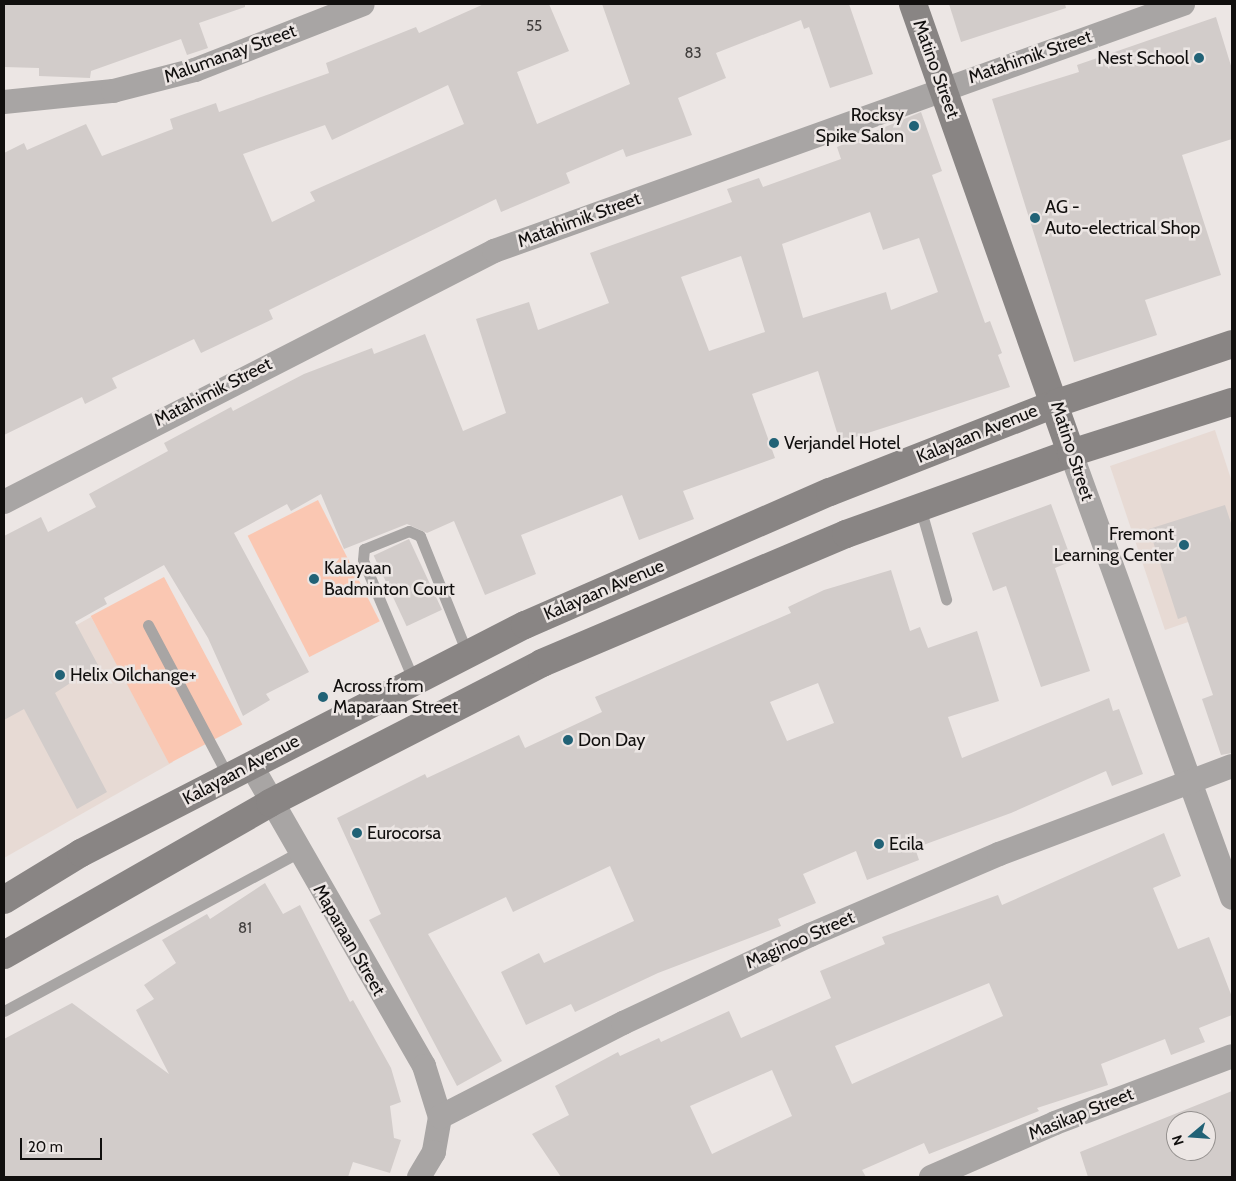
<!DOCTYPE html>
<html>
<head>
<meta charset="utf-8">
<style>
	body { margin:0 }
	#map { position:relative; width:1236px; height:1181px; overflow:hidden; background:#ece6e4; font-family:Cabin,sans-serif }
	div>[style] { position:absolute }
	.built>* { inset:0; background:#e7dad4 }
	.green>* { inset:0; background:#fac7b2; transform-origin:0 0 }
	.building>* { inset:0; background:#d2ccca; transform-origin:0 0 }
	.lane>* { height:11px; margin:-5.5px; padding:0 5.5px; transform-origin:5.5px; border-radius:5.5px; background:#a8a5a4 }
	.street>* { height:24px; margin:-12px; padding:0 12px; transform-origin:12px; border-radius:12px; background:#a8a5a4 }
	.secondary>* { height:28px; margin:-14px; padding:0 14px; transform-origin:14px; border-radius:14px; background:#898584 }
	.dots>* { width:14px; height:14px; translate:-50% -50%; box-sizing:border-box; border:2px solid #ece6e4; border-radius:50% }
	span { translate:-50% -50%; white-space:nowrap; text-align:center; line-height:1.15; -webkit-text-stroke:5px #ece6e4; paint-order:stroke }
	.number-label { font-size:15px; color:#413e3d }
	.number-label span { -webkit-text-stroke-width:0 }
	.street-label { font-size:18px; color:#110f0e }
	.poi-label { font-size:18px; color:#110f0e }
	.right { translate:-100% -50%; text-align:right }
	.left { translate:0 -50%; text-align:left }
	.frame { position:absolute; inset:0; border:5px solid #110f0e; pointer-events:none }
	.north { position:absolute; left:1166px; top:1111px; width:50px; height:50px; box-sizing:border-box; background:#ece6e4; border:1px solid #94908e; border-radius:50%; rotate:252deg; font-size:14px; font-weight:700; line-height:20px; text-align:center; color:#110f0e }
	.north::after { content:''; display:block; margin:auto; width:18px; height:22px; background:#216276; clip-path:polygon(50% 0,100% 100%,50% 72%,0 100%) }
	.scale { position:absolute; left:20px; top:1138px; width:82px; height:22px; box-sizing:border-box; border:2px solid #110f0e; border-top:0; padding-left:6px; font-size:15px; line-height:18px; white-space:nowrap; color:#110f0e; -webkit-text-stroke:4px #ece6e4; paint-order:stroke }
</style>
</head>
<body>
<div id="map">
	<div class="built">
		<div style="clip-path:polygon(1215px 430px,1232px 482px,1232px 607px,1165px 630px,1110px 466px)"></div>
		<div style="clip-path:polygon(91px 617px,173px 762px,4px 858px,4px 665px)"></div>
	</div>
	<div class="green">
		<div style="left:318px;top:500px;width:136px;height:79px;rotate:63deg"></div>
		<div style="left:164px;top:577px;width:167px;height:83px;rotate:62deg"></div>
	</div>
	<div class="building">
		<div style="clip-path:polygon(4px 4px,245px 4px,245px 7px,199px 23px,208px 48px,187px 55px,181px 39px,91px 71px,90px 78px,39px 76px,39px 68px,4px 67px)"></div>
		<div style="clip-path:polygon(evenodd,484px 4px,549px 4px,569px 51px,517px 72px,537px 124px,630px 84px,602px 4px,849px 4px,873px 74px,830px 88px,809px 27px,804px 29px,801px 20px,716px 53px,726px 78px,678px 98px,692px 135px,626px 157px,623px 149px,566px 173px,570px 183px,501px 212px,496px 199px,269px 310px,273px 319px,201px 353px,194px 339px,112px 378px,117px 388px,85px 404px,82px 397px,4px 435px,4px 153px,24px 143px,27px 150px,86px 124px,102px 156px,173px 129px,170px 119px,216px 103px,219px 112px,329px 73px,326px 63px,416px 27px,419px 33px,484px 4px,448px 85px,464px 124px,310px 192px,315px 201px,272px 222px,243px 154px,325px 125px,332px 140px,448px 85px)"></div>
		<div style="clip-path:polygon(949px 4px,1065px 4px,1066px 8px,961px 42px)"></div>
		<div style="clip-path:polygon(1216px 17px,1232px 69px,1232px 139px,1182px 155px,1221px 275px,1145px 300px,1157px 335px,1074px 362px,992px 99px,1079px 72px,1077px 65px)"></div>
		<div style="clip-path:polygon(evenodd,921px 112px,942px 171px,932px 175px,985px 323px,990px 321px,1002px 353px,998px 355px,1010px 387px,840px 442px,818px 371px,752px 394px,775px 458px,683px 491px,694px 519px,639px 540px,622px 495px,521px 535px,536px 574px,485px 595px,454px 521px,427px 533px,407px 524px,344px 549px,321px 494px,291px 511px,287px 504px,234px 533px,309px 672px,266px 694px,270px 700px,243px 716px,208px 638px,164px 565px,104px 598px,107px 604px,75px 622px,98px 665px,55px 693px,107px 792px,77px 809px,24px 709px,4px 720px,4px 536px,41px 517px,48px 532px,96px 507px,89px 494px,168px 451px,164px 443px,231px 407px,233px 411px,304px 374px,372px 348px,374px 354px,425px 334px,463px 431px,506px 413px,476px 319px,529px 302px,538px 330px,609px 303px,590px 253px,732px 202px,727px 189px,759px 178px,763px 187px,841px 159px,837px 147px,921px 112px,870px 212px,883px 250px,919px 238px,938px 292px,891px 310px,886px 292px,803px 318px,782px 244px,870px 212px,921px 112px,741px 256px,765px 332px,709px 351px,681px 277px,741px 256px)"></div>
		<div style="clip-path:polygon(1051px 504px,1072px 561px,1055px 568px,1090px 671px,1041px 687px,1006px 586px,993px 591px,972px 533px)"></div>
		<div style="clip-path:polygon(1225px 505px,1232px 526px,1232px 753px,1221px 755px,1202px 699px,1213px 695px,1186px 616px,1178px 619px,1149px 529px)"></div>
		<div style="left:409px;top:539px;width:78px;height:39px;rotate:65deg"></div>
		<div style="clip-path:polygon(evenodd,891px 570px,910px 631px,920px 627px,928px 648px,977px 631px,999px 701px,948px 717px,962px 758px,1109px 698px,1113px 711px,1119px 709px,1143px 774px,1112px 786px,1106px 771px,1011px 813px,915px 848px,919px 860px,867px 880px,856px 851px,803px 874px,816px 903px,778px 919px,781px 926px,658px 973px,575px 1012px,571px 1004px,526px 1025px,501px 972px,539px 953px,544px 963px,634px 921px,610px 866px,513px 912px,506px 897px,428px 934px,502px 1061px,457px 1086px,369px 920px,381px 914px,337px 818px,425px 774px,427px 778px,519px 735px,525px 748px,602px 712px,595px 697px,791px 613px,788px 607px,824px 590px,891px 570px,818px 683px,834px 723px,787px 741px,770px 702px,818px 683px)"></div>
		<div style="clip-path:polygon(evenodd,1164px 833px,1181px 876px,1153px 888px,1178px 949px,1209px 937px,1232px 997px,1232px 1015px,1199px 1028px,1205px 1042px,1171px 1055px,1165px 1039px,1101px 1064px,1108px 1085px,1037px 1108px,1039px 1111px,929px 1154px,924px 1143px,862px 1170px,866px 1177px,561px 1177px,532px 1134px,569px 1115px,555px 1086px,618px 1052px,620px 1056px,659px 1038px,661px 1042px,729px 1011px,741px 1038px,831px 998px,820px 971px,885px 944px,882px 937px,998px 895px,1002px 905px,1164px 833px,989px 983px,1003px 1016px,852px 1084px,835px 1046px,989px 983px,1164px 833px,772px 1070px,792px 1116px,712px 1154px,690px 1106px,772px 1070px)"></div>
		<div style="clip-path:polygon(265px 883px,283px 914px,300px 905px,350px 1002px,353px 1000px,391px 1068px,401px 1102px,390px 1106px,394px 1138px,401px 1140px,390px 1173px,353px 1162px,348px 1177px,4px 1177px,4px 1039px,72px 1003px,169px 1074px,136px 1010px,154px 999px,144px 985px,176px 963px,162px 940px,207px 914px,210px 919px)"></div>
		<div style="clip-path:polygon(evenodd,1232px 1091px,1232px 1177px,1088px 1177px,1080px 1152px,1232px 1091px,1176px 1121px,1206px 1121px,1206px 1151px,1176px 1151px,1176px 1121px)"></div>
	</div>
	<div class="lane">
		<div style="left:920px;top:507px;width:96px;rotate:74.2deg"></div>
		<div style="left:148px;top:625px;width:171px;rotate:62.1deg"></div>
		<div style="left:413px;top:679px;width:129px;rotate:-112.8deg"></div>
		<div style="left:363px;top:560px;width:11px;rotate:-85deg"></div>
		<div style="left:364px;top:549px;width:48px;rotate:-21.8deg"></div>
		<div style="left:409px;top:531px;width:12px;rotate:24deg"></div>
		<div style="left:420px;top:536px;width:126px;rotate:68.1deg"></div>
		<div style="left:4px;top:1011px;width:334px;rotate:-28.3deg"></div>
	</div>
	<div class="street">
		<div style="left:4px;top:102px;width:110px;rotate:-5.8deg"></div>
		<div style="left:113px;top:91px;width:85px;rotate:-14.4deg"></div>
		<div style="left:195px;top:70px;width:180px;rotate:-21.4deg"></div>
		<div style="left:1071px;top:453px;width:473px;rotate:70.1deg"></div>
		<div style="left:4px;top:502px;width:551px;rotate:-27.12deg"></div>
		<div style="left:494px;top:251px;width:732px;rotate:-19.72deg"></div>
		<div style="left:251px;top:765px;width:347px;rotate:60.1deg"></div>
		<div style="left:424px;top:1066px;width:53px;rotate:72.6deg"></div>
		<div style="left:440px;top:1117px;width:36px;rotate:100deg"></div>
		<div style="left:434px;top:1152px;width:29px;rotate:121deg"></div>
		<div style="left:440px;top:1117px;width:206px;rotate:-27.2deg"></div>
		<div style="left:623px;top:1023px;width:207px;rotate:-25.2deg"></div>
		<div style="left:810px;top:935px;width:206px;rotate:-23.2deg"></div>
		<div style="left:999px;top:854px;width:249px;rotate:-20.7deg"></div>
		<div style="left:931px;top:1177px;width:135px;rotate:-23.5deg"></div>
		<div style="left:1055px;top:1123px;width:189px;rotate:-20.7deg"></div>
	</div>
	<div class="secondary">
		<div style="left:913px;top:4px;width:476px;rotate:70.6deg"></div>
		<div style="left:4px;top:900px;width:90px;rotate:-31.4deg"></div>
		<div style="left:81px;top:853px;width:499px;rotate:-27.2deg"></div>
		<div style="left:525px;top:625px;width:333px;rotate:-23.6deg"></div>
		<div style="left:830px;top:492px;width:244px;rotate:-21.4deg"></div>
		<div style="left:1057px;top:403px;width:185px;rotate:-18.6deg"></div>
		<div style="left:4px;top:955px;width:306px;rotate:-29.7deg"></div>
		<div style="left:270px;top:803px;width:306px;rotate:-27.2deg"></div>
		<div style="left:542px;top:663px;width:330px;rotate:-23deg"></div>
		<div style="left:846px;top:534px;width:239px;rotate:-19.8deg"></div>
		<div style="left:1071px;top:453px;width:169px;rotate:-17.6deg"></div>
	</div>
	<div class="dots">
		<div style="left:1199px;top:58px;background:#216276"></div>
		<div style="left:914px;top:126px;background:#216276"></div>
		<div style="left:1035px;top:218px;background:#216276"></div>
		<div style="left:774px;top:443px;background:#216276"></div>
		<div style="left:1184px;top:545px;background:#216276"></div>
		<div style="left:314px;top:579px;background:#216276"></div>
		<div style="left:60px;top:675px;background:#216276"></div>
		<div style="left:323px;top:697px;background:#216276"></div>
		<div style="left:568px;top:740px;background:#216276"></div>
		<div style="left:357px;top:833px;background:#216276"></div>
		<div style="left:879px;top:844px;background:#216276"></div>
	</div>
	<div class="number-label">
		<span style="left:534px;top:27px">55</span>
		<span style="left:693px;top:54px">83</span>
		<span style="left:245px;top:929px">81</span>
	</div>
	<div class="street-label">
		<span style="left:230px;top:54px;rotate:-20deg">Malumanay Street</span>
		<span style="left:1030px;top:57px;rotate:-19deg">Matahimik Street</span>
		<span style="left:936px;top:69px;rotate:70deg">Matino Street</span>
		<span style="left:579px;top:220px;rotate:-20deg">Matahimik Street</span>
		<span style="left:213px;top:392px;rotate:-27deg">Matahimik Street</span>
		<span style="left:977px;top:434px;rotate:-22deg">Kalayaan Avenue</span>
		<span style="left:1072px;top:451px;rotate:72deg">Matino Street</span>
		<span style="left:604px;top:590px;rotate:-23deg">Kalayaan Avenue</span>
		<span style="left:241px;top:770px;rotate:-28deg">Kalayaan Avenue</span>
		<span style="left:349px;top:940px;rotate:60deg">Maparaan Street</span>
		<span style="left:800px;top:940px;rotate:-24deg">Maginoo Street</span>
		<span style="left:1081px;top:1114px;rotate:-22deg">Masikap Street</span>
	</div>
	<div class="poi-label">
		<span class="right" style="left:1189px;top:58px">Nest School</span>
		<span class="right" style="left:904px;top:126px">Rocksy<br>Spike Salon</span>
		<span class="left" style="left:1045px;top:218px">AG -<br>Auto-electrical Shop</span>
		<span class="left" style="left:784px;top:443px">Verjandel Hotel</span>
		<span class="right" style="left:1174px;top:545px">Fremont<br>Learning Center</span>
		<span class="left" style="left:324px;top:579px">Kalayaan<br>Badminton Court</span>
		<span class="left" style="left:70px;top:675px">Helix Oilchange+</span>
		<span class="left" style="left:333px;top:697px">Across from<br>Maparaan Street</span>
		<span class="left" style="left:578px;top:740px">Don Day</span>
		<span class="left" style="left:367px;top:833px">Eurocorsa</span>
		<span class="left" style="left:889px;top:844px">Ecila</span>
	</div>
	<div class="frame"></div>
	<div class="north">N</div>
	<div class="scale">20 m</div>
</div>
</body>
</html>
